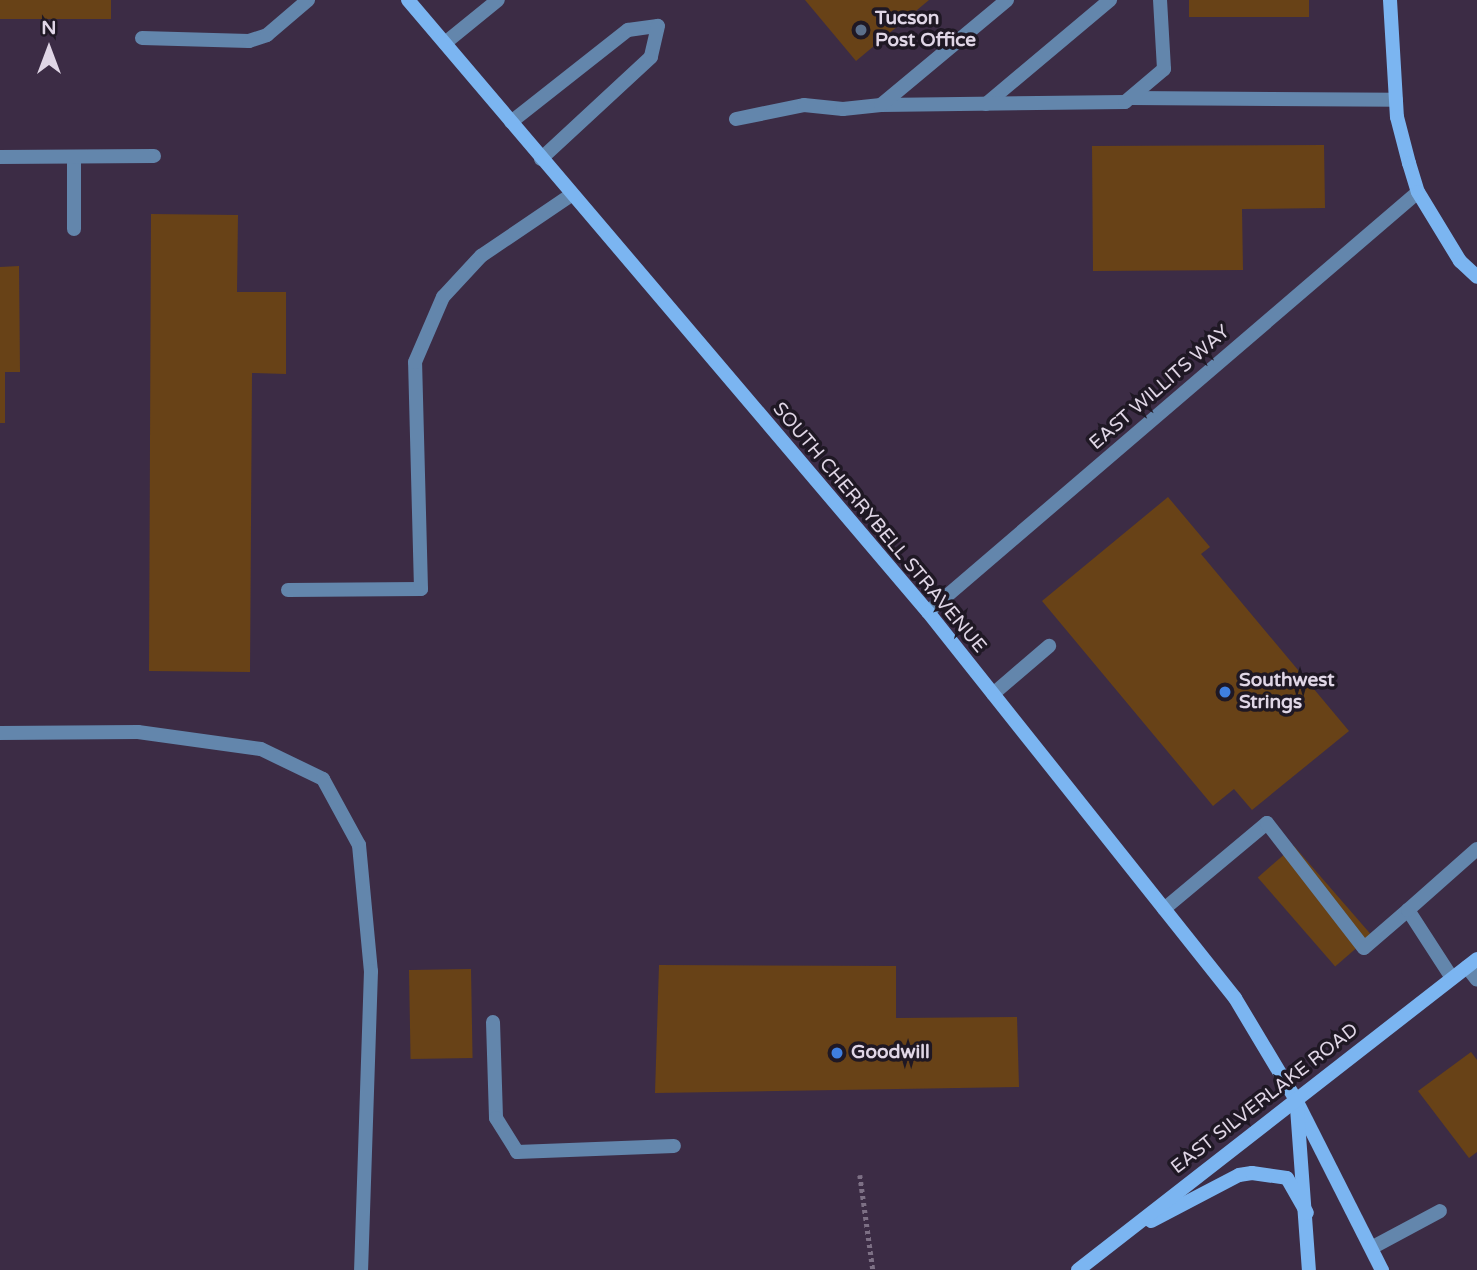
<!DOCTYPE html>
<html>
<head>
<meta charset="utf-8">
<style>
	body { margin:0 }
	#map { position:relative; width:1477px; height:1270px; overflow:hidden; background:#3c2c45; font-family:"Varela Round",sans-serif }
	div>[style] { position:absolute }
	.building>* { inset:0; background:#684217; transform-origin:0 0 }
	.path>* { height:4.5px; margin-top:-2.25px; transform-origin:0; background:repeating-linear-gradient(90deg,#7d7085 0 3.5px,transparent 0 7px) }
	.lane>* { height:14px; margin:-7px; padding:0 7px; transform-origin:7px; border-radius:7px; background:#6386ac }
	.street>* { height:14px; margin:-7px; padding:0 7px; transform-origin:7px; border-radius:7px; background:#6386ac }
	.secondary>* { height:14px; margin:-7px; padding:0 7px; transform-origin:7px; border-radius:7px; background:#7bb5f1 }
	.dots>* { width:19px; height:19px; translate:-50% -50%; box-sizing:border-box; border:4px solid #1f1824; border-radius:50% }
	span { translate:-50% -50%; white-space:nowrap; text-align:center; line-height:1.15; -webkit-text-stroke:7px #1f1824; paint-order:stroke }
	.poi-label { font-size:19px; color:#e0d6e6; font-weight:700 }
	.left { translate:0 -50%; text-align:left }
	.street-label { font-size:19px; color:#e0d6e6 }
	.north { position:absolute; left:14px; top:14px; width:70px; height:70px; -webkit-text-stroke:5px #1f1824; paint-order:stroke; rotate:0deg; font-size:19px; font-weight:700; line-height:28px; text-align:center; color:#e0d6e6 }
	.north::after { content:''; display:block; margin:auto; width:24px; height:32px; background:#e0d6e6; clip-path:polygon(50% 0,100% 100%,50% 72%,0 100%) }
</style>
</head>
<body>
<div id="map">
	<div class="building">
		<div style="left:0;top:0;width:111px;height:19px"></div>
		<div style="clip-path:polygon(805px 0,929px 0,856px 61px)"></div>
		<div style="left:1189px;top:0;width:120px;height:17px"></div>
		<div style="clip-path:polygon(1324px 145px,1325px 208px,1242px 209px,1243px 270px,1093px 271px,1092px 146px)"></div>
		<div style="clip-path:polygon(151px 214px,238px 215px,237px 292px,286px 292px,286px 374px,252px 373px,250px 672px,149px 671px)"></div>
		<div style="clip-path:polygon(19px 266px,20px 372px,5px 372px,5px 423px,0 423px,0 267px)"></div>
		<div style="clip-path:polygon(1168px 497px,1210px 547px,1201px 554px,1349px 731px,1252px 810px,1234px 789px,1213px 806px,1042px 601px)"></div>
		<div style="left:1294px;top:846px;width:118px;height:48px;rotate:49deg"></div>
		<div style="clip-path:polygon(659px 965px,896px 966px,896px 1018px,1017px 1017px,1019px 1087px,655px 1093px)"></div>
		<div style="left:471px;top:969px;width:89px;height:62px;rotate:89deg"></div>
		<div style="clip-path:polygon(1471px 1052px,1477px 1060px,1477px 1152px,1469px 1158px,1418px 1091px)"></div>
	</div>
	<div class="path">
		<div style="left:860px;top:1175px;width:96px;rotate:82.2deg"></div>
	</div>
	<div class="lane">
		<div style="left:142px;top:38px;width:107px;rotate:1.6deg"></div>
		<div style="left:249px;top:41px;width:19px;rotate:-18deg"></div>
		<div style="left:267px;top:35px;width:54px;rotate:-40.5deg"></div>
		<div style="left:445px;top:43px;width:68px;rotate:-39.1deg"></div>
		<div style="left:1131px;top:98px;width:265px;rotate:0.4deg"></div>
		<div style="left:986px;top:104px;width:162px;rotate:-40deg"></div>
		<div style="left:881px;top:105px;width:244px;rotate:-0.7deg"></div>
		<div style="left:1125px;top:102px;width:51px;rotate:-40.2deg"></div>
		<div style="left:1164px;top:69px;width:69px;rotate:-93.3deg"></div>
		<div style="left:736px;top:119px;width:69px;rotate:-11.6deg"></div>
		<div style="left:804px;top:105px;width:39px;rotate:6deg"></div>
		<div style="left:843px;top:109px;width:38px;rotate:-6deg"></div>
		<div style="left:881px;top:105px;width:164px;rotate:-39.8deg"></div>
		<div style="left:511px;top:122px;width:149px;rotate:-38.2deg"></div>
		<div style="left:628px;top:30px;width:30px;rotate:-8deg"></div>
		<div style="left:658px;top:26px;width:32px;rotate:103deg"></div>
		<div style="left:651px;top:57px;width:150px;rotate:137.2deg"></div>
		<div style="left:74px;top:229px;width:72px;rotate:-90deg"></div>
		<div style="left:288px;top:590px;width:133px;rotate:-0.4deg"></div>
		<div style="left:421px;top:589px;width:227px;rotate:-91.5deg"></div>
		<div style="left:415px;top:362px;width:71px;rotate:-66.7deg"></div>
		<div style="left:443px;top:297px;width:56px;rotate:-47.2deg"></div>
		<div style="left:481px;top:256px;width:109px;rotate:-34.1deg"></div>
		<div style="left:993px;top:694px;width:74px;rotate:-40.6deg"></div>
		<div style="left:1164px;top:909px;width:134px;rotate:-39.9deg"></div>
		<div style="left:1267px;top:823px;width:158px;rotate:52.2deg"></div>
		<div style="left:1364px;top:948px;width:58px;rotate:-40.8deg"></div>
		<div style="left:1408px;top:910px;width:81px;rotate:57.1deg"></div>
		<div style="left:1408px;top:910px;width:92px;rotate:-41.5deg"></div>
		<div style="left:1467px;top:967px;width:16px;rotate:52deg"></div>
		<div style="left:493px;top:1022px;width:96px;rotate:88.2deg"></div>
		<div style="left:496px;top:1118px;width:40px;rotate:58deg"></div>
		<div style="left:517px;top:1152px;width:157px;rotate:-2.2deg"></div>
		<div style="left:1373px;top:1247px;width:76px;rotate:-28.2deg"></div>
	</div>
	<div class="street">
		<div style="left:0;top:157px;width:154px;rotate:-0.4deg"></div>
		<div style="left:928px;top:612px;width:645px;rotate:-40.6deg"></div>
		<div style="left:0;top:733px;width:138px;rotate:-0.4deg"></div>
		<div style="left:138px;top:732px;width:124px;rotate:7.9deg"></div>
		<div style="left:261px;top:749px;width:69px;rotate:25.8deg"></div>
		<div style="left:323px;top:779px;width:75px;rotate:61.4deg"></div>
		<div style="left:359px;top:845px;width:127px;rotate:84.6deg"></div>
		<div style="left:371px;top:971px;width:299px;rotate:91.9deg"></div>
	</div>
	<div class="secondary">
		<div style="left:408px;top:0;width:803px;rotate:49.65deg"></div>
		<div style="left:928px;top:612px;width:493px;rotate:51.5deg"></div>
		<div style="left:1235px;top:998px;width:119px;rotate:59.1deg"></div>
		<div style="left:1296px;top:1100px;width:191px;rotate:63.2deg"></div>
		<div style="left:1390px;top:0;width:117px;rotate:86.6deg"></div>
		<div style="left:1397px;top:117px;width:48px;rotate:75.4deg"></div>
		<div style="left:1409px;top:163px;width:30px;rotate:73deg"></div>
		<div style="left:1418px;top:192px;width:81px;rotate:58.7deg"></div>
		<div style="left:1460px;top:261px;width:23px;rotate:43deg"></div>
		<div style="left:1297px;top:1108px;width:162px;rotate:85.8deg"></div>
		<div style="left:1151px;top:1221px;width:99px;rotate:-27.6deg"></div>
		<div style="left:1239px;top:1175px;width:13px;rotate:-9deg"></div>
		<div style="left:1252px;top:1173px;width:35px;rotate:8deg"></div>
		<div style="left:1287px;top:1178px;width:40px;rotate:60.3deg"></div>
		<div style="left:1078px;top:1270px;width:506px;rotate:-37.93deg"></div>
	</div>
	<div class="dots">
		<div style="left:861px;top:30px;background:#5c6f8a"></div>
		<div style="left:1225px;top:692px;background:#3f7fe0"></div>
		<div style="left:837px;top:1053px;background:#3f7fe0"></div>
	</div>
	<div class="poi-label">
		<span class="left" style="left:875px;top:30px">Tucson<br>Post Office</span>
		<span class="left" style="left:1239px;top:692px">Southwest<br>Strings</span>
		<span class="left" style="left:851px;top:1053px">Goodwill</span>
	</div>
	<div class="street-label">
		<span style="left:1160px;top:388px;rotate:-41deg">EAST WILLITS WAY</span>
		<span style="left:879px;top:528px;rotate:50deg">SOUTH CHERRYBELL STRAVENUE</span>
		<span style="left:1265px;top:1099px;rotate:-38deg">EAST SILVERLAKE ROAD</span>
	</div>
	<div class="north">N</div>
</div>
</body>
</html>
